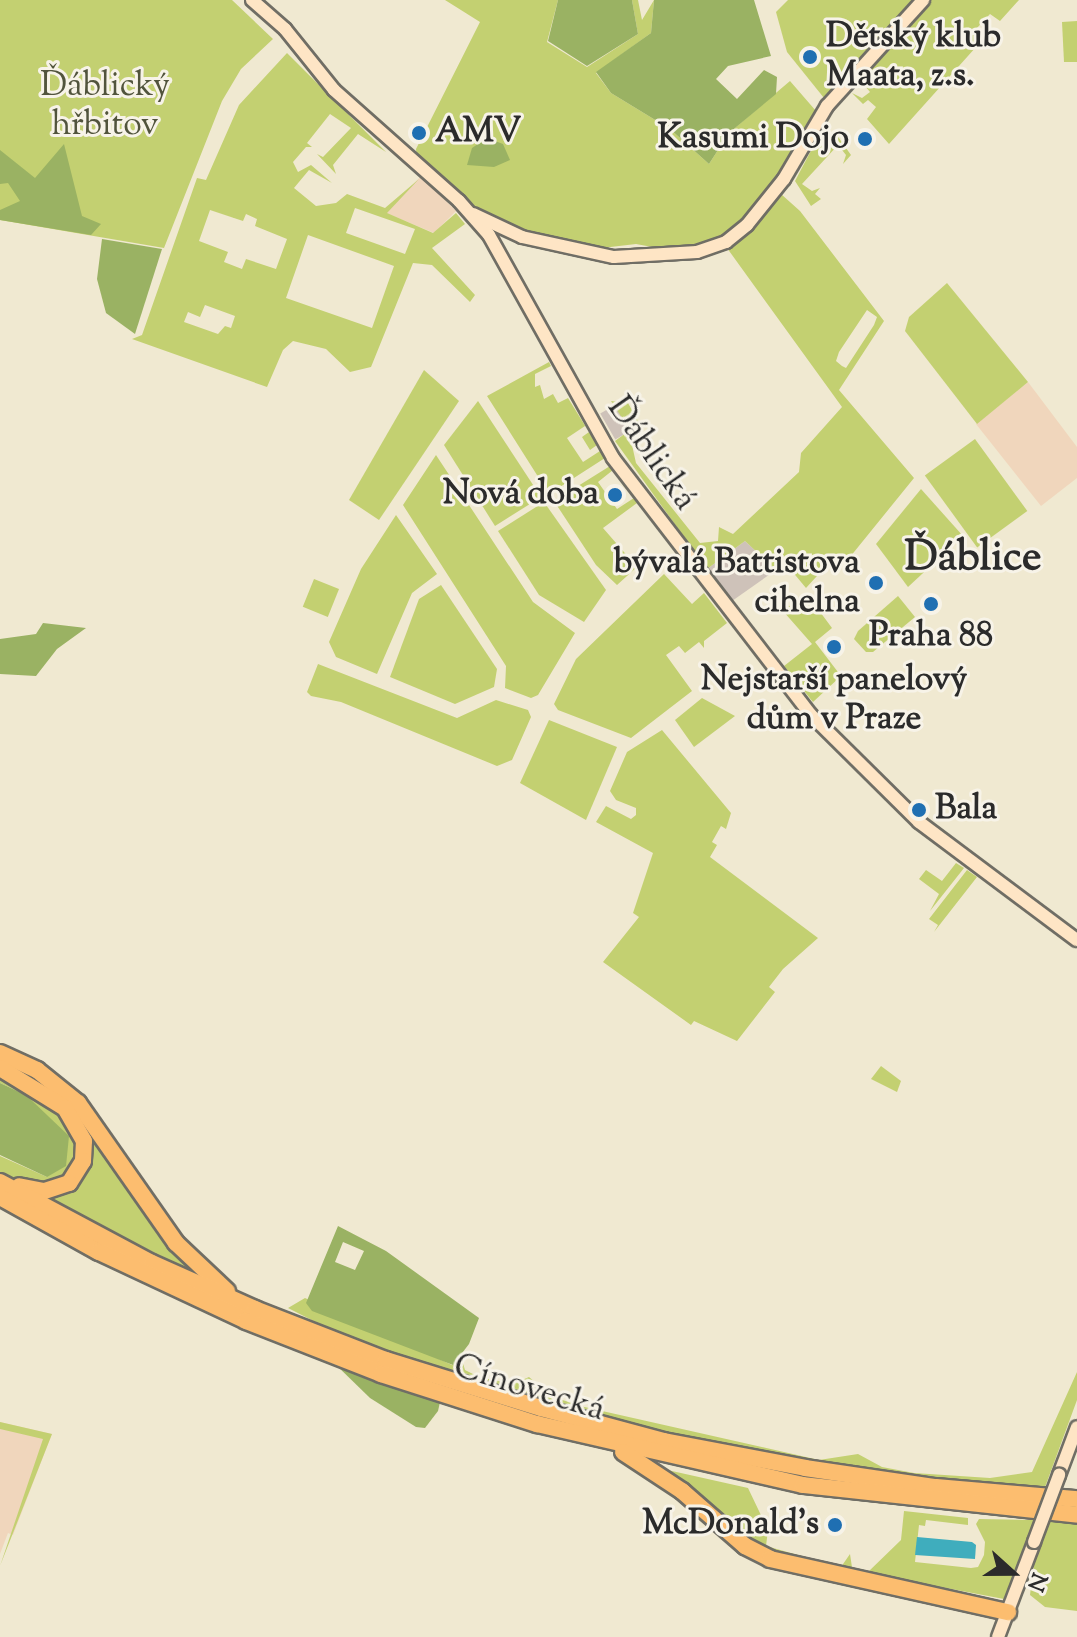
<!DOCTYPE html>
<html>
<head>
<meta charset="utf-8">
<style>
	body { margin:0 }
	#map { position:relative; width:1077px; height:1637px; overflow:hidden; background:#f0e9d1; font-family:"Sorts Mill Goudy",serif }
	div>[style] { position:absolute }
	.built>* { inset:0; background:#f0d6bc }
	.industrial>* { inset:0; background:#cec2b9; transform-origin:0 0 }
	.green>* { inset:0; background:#c3d071; transform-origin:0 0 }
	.forest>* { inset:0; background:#9ab263 }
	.water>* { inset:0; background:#3fadbd }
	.roads { filter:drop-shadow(2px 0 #706e65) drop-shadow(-2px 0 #706e65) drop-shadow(0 2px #706e65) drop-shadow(0 -2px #706e65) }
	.secondary>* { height:12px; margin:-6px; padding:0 6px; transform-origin:6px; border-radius:6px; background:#fee5c5 }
	.highway>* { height:16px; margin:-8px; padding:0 8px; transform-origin:8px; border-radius:8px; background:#fcbd6f }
	.bridges { filter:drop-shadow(2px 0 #706e65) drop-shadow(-2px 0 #706e65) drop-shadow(0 2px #706e65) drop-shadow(0 -2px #706e65) }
	.secondary-bridge>* { height:12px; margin:-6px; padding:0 6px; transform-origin:6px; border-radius:6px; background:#fee5c5 }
	.dots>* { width:22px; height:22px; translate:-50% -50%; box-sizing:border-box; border:4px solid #f7f3e8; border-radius:50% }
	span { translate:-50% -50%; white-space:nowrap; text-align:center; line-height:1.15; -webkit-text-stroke:6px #f7f3e8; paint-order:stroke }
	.poi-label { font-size:34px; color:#2b2b2b; font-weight:700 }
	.left { translate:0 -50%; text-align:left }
	.right { translate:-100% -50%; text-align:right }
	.park-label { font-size:34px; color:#51543c }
	.street-label { font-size:34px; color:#2b2b2b }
	.district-label { font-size:42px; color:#2b2b2b; font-weight:700 }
	.north { position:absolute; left:973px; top:1533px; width:80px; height:80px; -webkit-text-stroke:6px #f7f3e8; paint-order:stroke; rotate:111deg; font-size:22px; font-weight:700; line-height:32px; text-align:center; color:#2b2b2b }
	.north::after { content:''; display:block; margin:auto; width:28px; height:36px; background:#2b2b2b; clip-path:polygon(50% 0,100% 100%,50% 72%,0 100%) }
</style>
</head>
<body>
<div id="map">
	<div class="built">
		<div style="clip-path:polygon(421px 176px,456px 211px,434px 233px,386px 213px)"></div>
		<div style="clip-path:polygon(1028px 382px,1077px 447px,1077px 478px,1041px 506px,976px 424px)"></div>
		<div style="clip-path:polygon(0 1422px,52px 1434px,13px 1535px,8px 1533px,0 1554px)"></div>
	</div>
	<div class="industrial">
		<div style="left:615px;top:405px;width:30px;height:17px;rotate:60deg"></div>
		<div style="clip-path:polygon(745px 541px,776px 570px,732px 601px,707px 569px)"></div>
	</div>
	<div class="green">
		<div style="clip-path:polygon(0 0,232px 0,273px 39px,241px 69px,222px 101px,164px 248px,0 220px)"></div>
		<div style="clip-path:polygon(445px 0,558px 0,547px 42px,587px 67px,638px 34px,632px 0,638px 0,642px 20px,654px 0,651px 33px,596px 73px,611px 93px,670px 129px,709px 164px,729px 133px,790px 81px,816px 111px,792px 149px,791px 161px,756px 207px,734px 230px,714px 241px,663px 249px,636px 244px,602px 248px,532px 233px,473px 207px,417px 160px,416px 149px,480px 22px)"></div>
		<div style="clip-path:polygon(788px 0,914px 0,824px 98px,787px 52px,776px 12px)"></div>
		<div style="clip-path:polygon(931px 0,1019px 0,1000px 21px,990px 14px,977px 28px,985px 37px,889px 144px,867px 119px,876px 107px,868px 100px,863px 104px,852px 93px,862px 98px,870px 92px,860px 80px)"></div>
		<div style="clip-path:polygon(1077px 21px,1077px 62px,1064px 62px,1062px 22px)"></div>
		<div style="clip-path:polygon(evenodd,287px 53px,386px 152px,358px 134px,333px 165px,336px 174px,317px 154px,323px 157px,351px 128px,330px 114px,307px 143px,312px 147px,306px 147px,293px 162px,298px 172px,311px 165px,332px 183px,309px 170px,294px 188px,316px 206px,336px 203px,347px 194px,385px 208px,419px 179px,387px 213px,433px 233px,456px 213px,465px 224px,432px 248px,475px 295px,470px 302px,432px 265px,413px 263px,371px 367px,350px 372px,326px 349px,293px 341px,283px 350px,267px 387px,132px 339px,142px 335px,197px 178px,206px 180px,239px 105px,287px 53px,355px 208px,415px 229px,405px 254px,346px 233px,355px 208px,287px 53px,210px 210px,243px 221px,246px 214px,257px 219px,255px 226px,287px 239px,276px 269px,246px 259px,242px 269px,224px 262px,228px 252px,199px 241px,210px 210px,287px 53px,308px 235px,394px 266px,372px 328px,286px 298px,308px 235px,287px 53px,205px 305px,235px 316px,231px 328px,225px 326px,218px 334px,184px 322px,188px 312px,200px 317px,205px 305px)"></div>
		<div style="clip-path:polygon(823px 128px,819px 142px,825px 145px,836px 134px,851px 155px,843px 164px,846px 155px,838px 145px,802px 184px,812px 191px,820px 188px,815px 194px,821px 199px,811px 206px,795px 181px)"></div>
		<div style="clip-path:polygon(evenodd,781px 194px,800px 211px,884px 321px,839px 390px,914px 478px,850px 557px,832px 569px,827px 565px,806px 588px,786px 564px,776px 570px,745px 541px,707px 569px,615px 441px,630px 430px,611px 401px,628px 403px,643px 430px,632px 445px,636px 463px,700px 543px,718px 541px,719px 527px,733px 534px,799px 472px,801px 453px,842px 407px,727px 248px,747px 234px,781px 194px,867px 310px,877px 317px,874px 325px,846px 368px,842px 366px,836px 361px,839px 352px,867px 310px)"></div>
		<div style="clip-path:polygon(947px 283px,1028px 382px,977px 424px,905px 331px,909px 317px)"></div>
		<div style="clip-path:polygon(evenodd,549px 362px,551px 366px,535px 374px,535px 387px,540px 385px,544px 399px,553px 394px,558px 403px,568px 398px,605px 458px,549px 494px,487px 396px,549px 362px,585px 426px,589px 432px,582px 437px,590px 450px,597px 445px,600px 451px,583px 462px,567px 438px,585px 426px)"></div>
		<div style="clip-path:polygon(424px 370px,459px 401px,379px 520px,349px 500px)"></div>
		<div style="clip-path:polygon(478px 401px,541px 497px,495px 526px,444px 445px)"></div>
		<div style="left:975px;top:439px;width:89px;height:62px;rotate:54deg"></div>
		<div style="clip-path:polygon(436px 455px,533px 602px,575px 633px,538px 695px,531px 698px,505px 688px,506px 666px,403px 505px)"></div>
		<div style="clip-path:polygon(610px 466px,613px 470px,598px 482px,617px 509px,634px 498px,637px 503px,603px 528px,637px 567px,617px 585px,596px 565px,554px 501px)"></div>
		<div style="clip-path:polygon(921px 489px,963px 536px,908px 587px,876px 544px)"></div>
		<div style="clip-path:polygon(544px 502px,606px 590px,584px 622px,539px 595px,498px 531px)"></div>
		<div style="clip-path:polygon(396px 515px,437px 574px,412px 593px,377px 674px,336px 657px,329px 642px,361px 569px)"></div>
		<div style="clip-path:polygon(664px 574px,692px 604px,704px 593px,727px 623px,704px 641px,704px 648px,699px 642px,685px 653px,679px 646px,666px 655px,692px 691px,631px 738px,558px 710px,554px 704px,576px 659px)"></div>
		<div style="left:314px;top:579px;width:27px;height:30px;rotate:22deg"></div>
		<div style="clip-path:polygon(441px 585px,497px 669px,494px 687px,455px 704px,390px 677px,419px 599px)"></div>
		<div style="clip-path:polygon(806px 593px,832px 628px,815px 642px,841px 676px,813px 702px,784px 666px,812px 644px,783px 611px)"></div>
		<div style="clip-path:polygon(898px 596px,915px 617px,873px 652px,866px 652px,854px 639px,858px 631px)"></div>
		<div style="clip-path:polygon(318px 664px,457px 718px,496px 700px,528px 710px,531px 717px,512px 760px,497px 766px,341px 702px,311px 696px,307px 692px)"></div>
		<div style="clip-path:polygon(702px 698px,735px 716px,694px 747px,675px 720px)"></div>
		<div style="clip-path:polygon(549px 720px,617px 747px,586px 820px,520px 783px)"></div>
		<div style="clip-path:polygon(662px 730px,731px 813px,726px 829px,721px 826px,712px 842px,717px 845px,710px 857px,818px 938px,783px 969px,769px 987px,775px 992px,737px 1041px,694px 1021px,691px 1025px,603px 962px,639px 917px,633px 913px,653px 853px,596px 822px,606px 806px,631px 819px,636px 815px,636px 808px,616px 800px,610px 791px,627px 752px)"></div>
		<div style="clip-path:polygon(956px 863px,964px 868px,930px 911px,939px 894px,919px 879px,926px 870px,942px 881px)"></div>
		<div style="clip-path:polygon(967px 870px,977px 877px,934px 932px,938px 925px,929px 919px)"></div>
		<div style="clip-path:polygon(881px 1066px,901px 1081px,897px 1092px,871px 1079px)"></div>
		<div style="clip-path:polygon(0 1073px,56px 1106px,79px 1135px,78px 1166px,51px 1188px,21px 1184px,0 1172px,0 1156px,47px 1177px,26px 1095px,0 1083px)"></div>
		<div style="clip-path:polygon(87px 1125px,193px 1270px,192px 1272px,47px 1198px,72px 1188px,87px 1172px,93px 1148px)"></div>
		<div style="clip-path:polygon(305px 1298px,452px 1365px,461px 1357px,465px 1370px,479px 1377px,513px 1384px,529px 1377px,551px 1396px,580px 1406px,819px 1460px,858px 1454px,882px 1467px,914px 1473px,990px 1478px,1032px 1472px,1077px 1372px,1077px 1400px,1044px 1490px,856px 1470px,688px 1439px,490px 1386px,345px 1337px,288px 1308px)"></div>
		<div style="clip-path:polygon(0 1422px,52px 1434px,0 1566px,43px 1439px,0 1429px)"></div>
		<div style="clip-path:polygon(663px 1469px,748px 1488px,768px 1530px,766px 1546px,841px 1567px,850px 1554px,853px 1574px,755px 1547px)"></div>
		<div style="clip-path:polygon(904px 1511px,968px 1518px,968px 1525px,926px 1520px,925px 1526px,919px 1525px,915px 1562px,971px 1568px,978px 1567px,984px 1555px,985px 1542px,976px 1524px,979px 1519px,1034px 1520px,1004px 1599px,867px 1573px,901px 1540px)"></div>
		<div style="clip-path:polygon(1050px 1520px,1077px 1521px,1077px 1611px,1045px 1607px,1030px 1595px,1034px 1564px)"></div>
	</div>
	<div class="forest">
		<div style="clip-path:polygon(558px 0,632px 0,638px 34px,587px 66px,548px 41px)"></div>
		<div style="clip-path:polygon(654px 0,754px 0,771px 56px,728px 66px,716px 79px,737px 99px,764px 70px,777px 77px,776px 94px,729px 133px,709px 164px,670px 129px,611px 93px,596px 72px,651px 33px)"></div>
		<div style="clip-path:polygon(487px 138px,503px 144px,510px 160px,494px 167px,467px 165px,472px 148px)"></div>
		<div style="clip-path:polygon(64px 144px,82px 216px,101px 224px,91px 235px,0 220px,0 210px,20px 201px,8px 183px,0 184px,0 150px,35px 178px)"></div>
		<div style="clip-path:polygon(102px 239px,162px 249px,135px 334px,106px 313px,97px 279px)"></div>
		<div style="clip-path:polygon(43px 623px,86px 628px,57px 649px,36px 676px,0 674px,0 639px,36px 634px)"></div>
		<div style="clip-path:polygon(0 1083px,26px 1095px,69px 1136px,66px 1166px,47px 1177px,0 1155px)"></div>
		<div style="clip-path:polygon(evenodd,338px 1226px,386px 1251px,479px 1318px,469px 1344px,453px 1365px,312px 1311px,306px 1303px,338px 1226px,343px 1242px,364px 1251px,355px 1270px,335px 1262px,343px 1242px)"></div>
		<div style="clip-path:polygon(332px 1361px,440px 1402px,438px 1411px,425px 1428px,416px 1427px,370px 1398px)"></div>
	</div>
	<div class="water">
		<div style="clip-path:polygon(917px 1537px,972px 1542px,976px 1545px,975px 1559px,915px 1555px)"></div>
	</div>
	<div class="roads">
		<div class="secondary">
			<div style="left:252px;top:0;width:44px;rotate:41.3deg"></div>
			<div style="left:285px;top:29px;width:78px;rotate:51.2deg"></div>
			<div style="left:334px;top:90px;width:167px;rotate:41.6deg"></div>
			<div style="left:459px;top:201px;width:45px;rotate:48.6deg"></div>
			<div style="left:489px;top:235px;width:255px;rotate:60.9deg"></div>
			<div style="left:613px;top:458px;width:324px;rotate:52.4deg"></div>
			<div style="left:811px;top:715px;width:152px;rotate:44.7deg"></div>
			<div style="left:919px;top:822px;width:197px;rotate:36.8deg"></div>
			<div style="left:473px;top:214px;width:54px;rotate:25.1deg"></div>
			<div style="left:522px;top:237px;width:94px;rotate:12.3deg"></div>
			<div style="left:614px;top:257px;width:83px;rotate:-3.4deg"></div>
			<div style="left:697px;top:252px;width:31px;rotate:-19deg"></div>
			<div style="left:726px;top:242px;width:27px;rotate:-39deg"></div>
			<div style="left:747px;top:225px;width:59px;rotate:-51.2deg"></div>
			<div style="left:784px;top:179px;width:85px;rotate:-59.5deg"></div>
			<div style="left:827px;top:106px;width:143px;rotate:-47.8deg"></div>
			<div style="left:1059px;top:1475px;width:51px;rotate:-69.4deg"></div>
			<div style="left:998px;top:1637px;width:102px;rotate:-69.2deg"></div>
		</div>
		<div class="highway">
			<div style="left:0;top:1053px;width:41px;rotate:24.7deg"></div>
			<div style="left:37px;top:1070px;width:53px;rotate:38.8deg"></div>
			<div style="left:78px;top:1103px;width:171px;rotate:55deg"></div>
			<div style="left:176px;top:1243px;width:70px;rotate:43.3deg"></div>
			<div style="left:0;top:1068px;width:76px;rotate:31.6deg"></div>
			<div style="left:65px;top:1108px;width:38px;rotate:60deg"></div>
			<div style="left:84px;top:1141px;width:20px;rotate:93deg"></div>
			<div style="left:83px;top:1161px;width:26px;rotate:122deg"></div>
			<div style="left:69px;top:1183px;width:26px;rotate:162deg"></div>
			<div style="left:44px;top:1191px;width:25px;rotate:-169deg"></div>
			<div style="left:0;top:1182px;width:172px;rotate:28.1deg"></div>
			<div style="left:152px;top:1263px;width:113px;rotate:24.1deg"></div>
			<div style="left:255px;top:1309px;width:141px;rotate:21.3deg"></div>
			<div style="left:386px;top:1360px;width:162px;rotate:17.2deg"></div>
			<div style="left:541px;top:1408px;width:127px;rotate:15deg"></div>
			<div style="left:664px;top:1441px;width:144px;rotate:10.8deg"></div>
			<div style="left:805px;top:1468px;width:132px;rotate:8.3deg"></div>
			<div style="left:936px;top:1487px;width:142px;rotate:4.9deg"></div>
			<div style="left:0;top:1197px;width:113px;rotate:29.1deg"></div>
			<div style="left:99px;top:1252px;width:162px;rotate:25.1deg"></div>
			<div style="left:246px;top:1321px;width:145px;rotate:21.4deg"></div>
			<div style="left:381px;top:1374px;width:164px;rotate:17.8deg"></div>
			<div style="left:537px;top:1424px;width:273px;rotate:12.9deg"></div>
			<div style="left:803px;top:1485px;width:276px;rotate:6.2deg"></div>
			<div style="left:623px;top:1452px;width:71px;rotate:33.5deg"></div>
			<div style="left:682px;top:1491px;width:84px;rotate:41.1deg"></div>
			<div style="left:745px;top:1546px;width:28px;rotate:27deg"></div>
			<div style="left:770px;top:1559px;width:244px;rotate:12.6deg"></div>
		</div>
	</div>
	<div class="bridges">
		<div class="secondary-bridge">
			<div style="left:1034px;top:1542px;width:72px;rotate:-69.5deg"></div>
		</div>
	</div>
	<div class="dots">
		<div style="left:810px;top:57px;background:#1f6fb2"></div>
		<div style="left:419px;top:133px;background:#1f6fb2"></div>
		<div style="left:865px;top:139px;background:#1f6fb2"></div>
		<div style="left:615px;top:495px;background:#1f6fb2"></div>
		<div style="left:876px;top:583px;background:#1f6fb2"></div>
		<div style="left:931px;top:604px;background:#1f6fb2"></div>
		<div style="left:834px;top:647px;background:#1f6fb2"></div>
		<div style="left:919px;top:810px;background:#1f6fb2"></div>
		<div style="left:835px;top:1525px;background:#1f6fb2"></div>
	</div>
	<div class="poi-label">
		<span class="left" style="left:826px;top:57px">Dětský klub<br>Maata, z.s.</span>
		<span class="left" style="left:435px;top:133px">AMV</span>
		<span class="right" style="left:849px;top:139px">Kasumi Dojo</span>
		<span class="right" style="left:599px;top:495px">Nová doba</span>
		<span class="right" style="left:860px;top:583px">bývalá Battistova<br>cihelna</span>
		<span style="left:931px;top:637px">Praha 88</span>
		<span style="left:834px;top:700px">Nejstarší panelový<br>dům v Praze</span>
		<span class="left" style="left:935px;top:810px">Bala</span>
		<span class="right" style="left:819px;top:1525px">McDonald's</span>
	</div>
	<div class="park-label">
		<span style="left:105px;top:106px">Ďáblický<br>hřbitov</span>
	</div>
	<div class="street-label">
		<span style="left:651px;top:454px;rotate:55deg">Ďáblická</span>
		<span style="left:529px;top:1389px;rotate:17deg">Cínovecká</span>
	</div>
	<div class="district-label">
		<span style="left:973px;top:559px">Ďáblice</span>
	</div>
	<div class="north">N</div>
</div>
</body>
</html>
